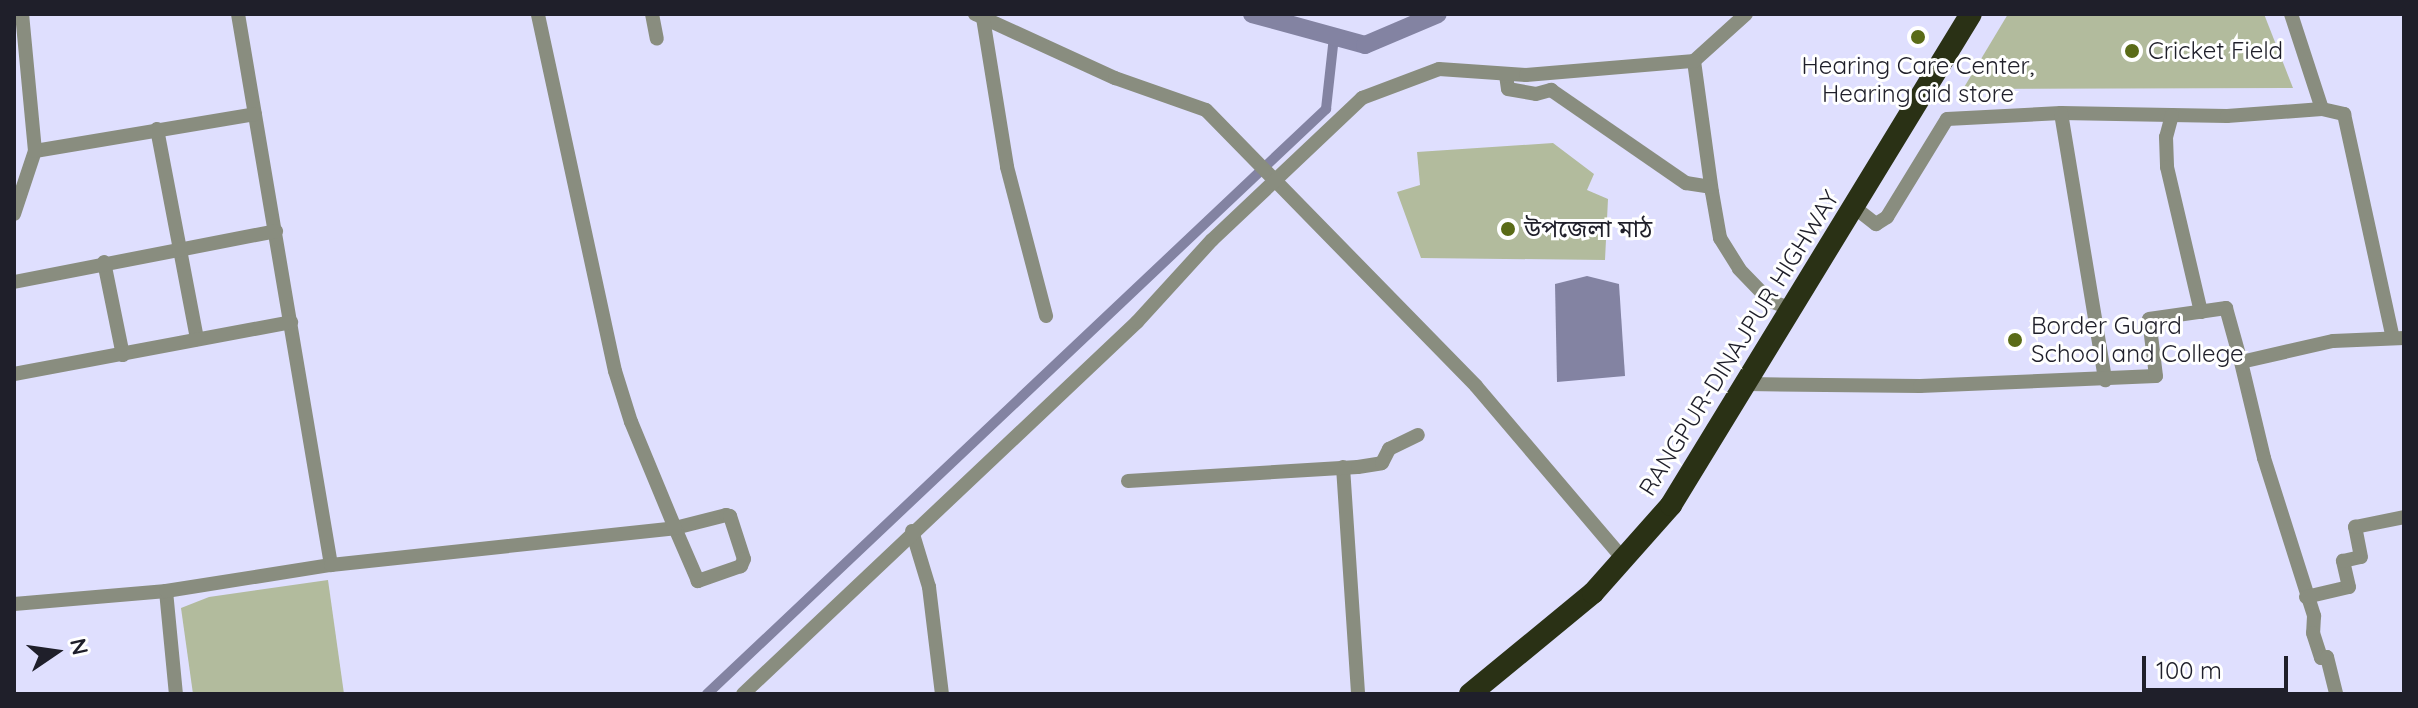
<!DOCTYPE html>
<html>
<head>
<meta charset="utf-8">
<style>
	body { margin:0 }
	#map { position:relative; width:2418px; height:708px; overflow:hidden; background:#dfdffe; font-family:Quicksand,"Noto Sans Bengali",sans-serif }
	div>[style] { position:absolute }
	.green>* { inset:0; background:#b2bb9d }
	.water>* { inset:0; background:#8383a2 }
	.canal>* { height:10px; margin:-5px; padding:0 5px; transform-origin:5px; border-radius:5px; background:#8383a2 }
	.river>* { height:18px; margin:-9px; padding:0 9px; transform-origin:9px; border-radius:9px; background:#8383a2 }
	.minor>* { height:14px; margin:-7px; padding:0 7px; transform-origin:7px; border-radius:7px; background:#898d7f }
	.highway>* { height:22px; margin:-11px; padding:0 11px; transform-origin:11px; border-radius:11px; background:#2a3115 }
	.dots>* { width:22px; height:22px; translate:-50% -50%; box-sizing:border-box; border:4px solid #fff; border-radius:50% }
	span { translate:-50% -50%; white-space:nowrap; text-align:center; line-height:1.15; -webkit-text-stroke:6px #fff; paint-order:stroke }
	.poi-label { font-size:24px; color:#1f1f2a }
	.left { translate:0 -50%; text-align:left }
	.street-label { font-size:24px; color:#1f1f2a }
	.frame { position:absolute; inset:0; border:16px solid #1f1f2a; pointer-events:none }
	.north { position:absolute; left:16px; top:612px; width:80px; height:80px; -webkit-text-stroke:6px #fff; paint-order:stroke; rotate:77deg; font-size:22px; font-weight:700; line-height:32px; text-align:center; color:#1f1f2a }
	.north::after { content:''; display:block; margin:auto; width:28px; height:36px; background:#1f1f2a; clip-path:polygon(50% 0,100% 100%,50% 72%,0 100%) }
	.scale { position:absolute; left:2142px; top:656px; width:146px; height:36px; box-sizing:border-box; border:4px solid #1f1f2a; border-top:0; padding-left:10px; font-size:24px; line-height:28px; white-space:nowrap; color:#1f1f2a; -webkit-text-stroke:6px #fff; paint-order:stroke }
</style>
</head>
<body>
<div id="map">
	<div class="green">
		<div style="clip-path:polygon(2008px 14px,2264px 14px,2293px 88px,1963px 89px)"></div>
		<div style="clip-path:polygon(1553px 143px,1594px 174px,1587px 190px,1608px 199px,1605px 260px,1421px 258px,1397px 192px,1420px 185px,1417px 152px)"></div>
		<div style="clip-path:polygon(328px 580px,344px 694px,193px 694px,181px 608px,209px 597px)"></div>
	</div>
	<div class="water">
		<div style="clip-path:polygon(1587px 276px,1619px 284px,1625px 376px,1557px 382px,1555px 284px)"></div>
	</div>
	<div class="canal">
		<div style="left:707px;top:694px;width:852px;rotate:-43.38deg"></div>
		<div style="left:1326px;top:109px;width:72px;rotate:-83.7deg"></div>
	</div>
	<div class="river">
		<div style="left:1252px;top:14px;width:117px;rotate:15.3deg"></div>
		<div style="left:1365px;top:45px;width:79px;rotate:-23deg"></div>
	</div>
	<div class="minor">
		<div style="left:238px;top:14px;width:559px;rotate:80.42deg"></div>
		<div style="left:652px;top:14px;width:25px;rotate:79deg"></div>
		<div style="left:975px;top:14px;width:154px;rotate:24.6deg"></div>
		<div style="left:1115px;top:78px;width:96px;rotate:19.4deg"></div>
		<div style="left:1206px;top:110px;width:386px;rotate:45.6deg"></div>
		<div style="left:1476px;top:386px;width:228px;rotate:49.6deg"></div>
		<div style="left:1746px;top:14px;width:70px;rotate:137.9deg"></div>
		<div style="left:1694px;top:61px;width:132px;rotate:82.2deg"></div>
		<div style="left:1712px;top:192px;width:47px;rotate:80.1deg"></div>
		<div style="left:1720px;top:238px;width:36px;rotate:58deg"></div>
		<div style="left:1739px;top:269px;width:45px;rotate:45.9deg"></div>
		<div style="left:1770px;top:301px;width:23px;rotate:20deg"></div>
		<div style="left:2291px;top:14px;width:100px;rotate:71.9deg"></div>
		<div style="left:983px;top:18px;width:151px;rotate:80.8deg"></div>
		<div style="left:1007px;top:167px;width:154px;rotate:75.3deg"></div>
		<div style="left:1506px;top:75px;width:14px;rotate:82deg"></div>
		<div style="left:1508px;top:89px;width:28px;rotate:10deg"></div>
		<div style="left:1536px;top:94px;width:16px;rotate:-15deg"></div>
		<div style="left:1551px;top:90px;width:164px;rotate:34.6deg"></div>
		<div style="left:1686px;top:183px;width:25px;rotate:9deg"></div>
		<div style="left:2061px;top:113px;width:166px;rotate:1deg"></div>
		<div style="left:2227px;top:116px;width:95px;rotate:-4.2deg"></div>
		<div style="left:2322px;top:109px;width:23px;rotate:13deg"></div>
		<div style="left:2344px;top:114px;width:229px;rotate:77.7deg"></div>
		<div style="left:2172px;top:115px;width:23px;rotate:105deg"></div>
		<div style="left:2166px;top:137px;width:30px;rotate:88deg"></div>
		<div style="left:2167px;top:167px;width:149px;rotate:76.8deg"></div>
		<div style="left:157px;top:129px;width:214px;rotate:79.2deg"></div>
		<div style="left:35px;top:151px;width:223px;rotate:-9.5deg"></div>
		<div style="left:1854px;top:207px;width:28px;rotate:38deg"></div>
		<div style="left:1876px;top:224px;width:13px;rotate:-32deg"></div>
		<div style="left:1887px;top:217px;width:115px;rotate:-58.5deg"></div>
		<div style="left:1947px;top:119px;width:114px;rotate:-3deg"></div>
		<div style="left:2061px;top:113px;width:271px;rotate:80.6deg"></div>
		<div style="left:14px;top:214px;width:66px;rotate:-71.6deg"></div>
		<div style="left:35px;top:151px;width:138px;rotate:-95.4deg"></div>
		<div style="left:104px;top:262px;width:95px;rotate:78.5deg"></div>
		<div style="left:14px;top:282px;width:267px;rotate:-11deg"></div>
		<div style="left:2241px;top:362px;width:99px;rotate:76.5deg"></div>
		<div style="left:2264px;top:458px;width:166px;rotate:72.4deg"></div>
		<div style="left:2314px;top:616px;width:17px;rotate:93deg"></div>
		<div style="left:2313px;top:633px;width:26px;rotate:72deg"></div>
		<div style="left:2321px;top:658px;width:6px;rotate:-9deg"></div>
		<div style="left:2327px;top:657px;width:38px;rotate:76deg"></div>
		<div style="left:14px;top:374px;width:282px;rotate:-10.6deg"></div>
		<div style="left:1747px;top:384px;width:173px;rotate:0.7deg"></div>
		<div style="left:1920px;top:386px;width:236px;rotate:-2.4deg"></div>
		<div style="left:2156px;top:376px;width:57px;rotate:-97deg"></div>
		<div style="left:2149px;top:319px;width:78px;rotate:-8.1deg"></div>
		<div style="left:2226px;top:308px;width:56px;rotate:74.5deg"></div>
		<div style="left:2241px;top:362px;width:94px;rotate:-12.9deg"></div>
		<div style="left:2333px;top:341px;width:71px;rotate:-2.4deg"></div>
		<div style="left:1343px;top:467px;width:227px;rotate:86.2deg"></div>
		<div style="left:1128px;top:481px;width:230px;rotate:-3.5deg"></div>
		<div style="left:1358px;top:467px;width:24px;rotate:-9deg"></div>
		<div style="left:1382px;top:463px;width:16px;rotate:-63deg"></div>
		<div style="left:1389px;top:449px;width:32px;rotate:-26deg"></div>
		<div style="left:912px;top:531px;width:59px;rotate:73.1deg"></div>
		<div style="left:929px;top:587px;width:108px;rotate:83.1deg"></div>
		<div style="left:166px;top:591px;width:103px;rotate:84.5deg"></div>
		<div style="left:2306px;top:597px;width:44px;rotate:-13.1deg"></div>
		<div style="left:2349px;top:587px;width:27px;rotate:-103deg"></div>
		<div style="left:2343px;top:561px;width:18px;rotate:-13deg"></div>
		<div style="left:2361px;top:557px;width:31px;rotate:-101deg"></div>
		<div style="left:2355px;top:527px;width:50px;rotate:-11.5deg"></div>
		<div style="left:14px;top:604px;width:153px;rotate:-4.9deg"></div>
		<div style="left:166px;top:591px;width:167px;rotate:-9deg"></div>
		<div style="left:331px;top:565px;width:346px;rotate:-6.1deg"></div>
		<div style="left:675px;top:528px;width:53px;rotate:-14.3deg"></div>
		<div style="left:726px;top:515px;width:4px;rotate:14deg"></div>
		<div style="left:730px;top:516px;width:45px;rotate:72deg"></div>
		<div style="left:744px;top:559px;width:8px;rotate:113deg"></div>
		<div style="left:741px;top:566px;width:46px;rotate:160.8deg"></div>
		<div style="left:698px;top:581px;width:58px;rotate:-113.5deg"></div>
		<div style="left:675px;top:528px;width:115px;rotate:-112.5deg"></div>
		<div style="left:631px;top:422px;width:53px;rotate:-107.4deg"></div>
		<div style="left:615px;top:371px;width:365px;rotate:-102.2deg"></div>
		<div style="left:743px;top:694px;width:542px;rotate:-43.35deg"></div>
		<div style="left:1137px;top:322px;width:111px;rotate:-47.6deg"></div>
		<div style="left:1212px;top:240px;width:207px;rotate:-43.4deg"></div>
		<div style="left:1362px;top:98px;width:82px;rotate:-20.6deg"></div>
		<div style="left:1439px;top:69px;width:87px;rotate:3.9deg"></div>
		<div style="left:1526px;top:75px;width:169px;rotate:-4.8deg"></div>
	</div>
	<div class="highway">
		<div style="left:1470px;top:694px;width:159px;rotate:-39.4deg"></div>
		<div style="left:1593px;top:593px;width:118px;rotate:-48.4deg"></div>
		<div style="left:1671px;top:505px;width:575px;rotate:-58.58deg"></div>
	</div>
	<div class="dots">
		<div style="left:1918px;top:37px;background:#5a6b17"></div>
		<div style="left:2132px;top:51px;background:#5a6b17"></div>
		<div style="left:1508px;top:229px;background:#5a6b17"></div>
		<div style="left:2015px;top:340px;background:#5a6b17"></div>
	</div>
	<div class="poi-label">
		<span class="left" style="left:2148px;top:51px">Cricket Field</span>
		<span style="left:1918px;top:80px">Hearing Care Center,<br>Hearing aid store</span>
		<span class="left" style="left:1524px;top:229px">উপজেলা মাঠ</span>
		<span class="left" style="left:2031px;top:340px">Border Guard<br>School and College</span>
	</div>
	<div class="street-label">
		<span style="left:1739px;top:343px;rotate:-58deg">RANGPUR-DINAJPUR HIGHWAY</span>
	</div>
	<div class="frame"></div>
	<div class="north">N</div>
	<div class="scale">100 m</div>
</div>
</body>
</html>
